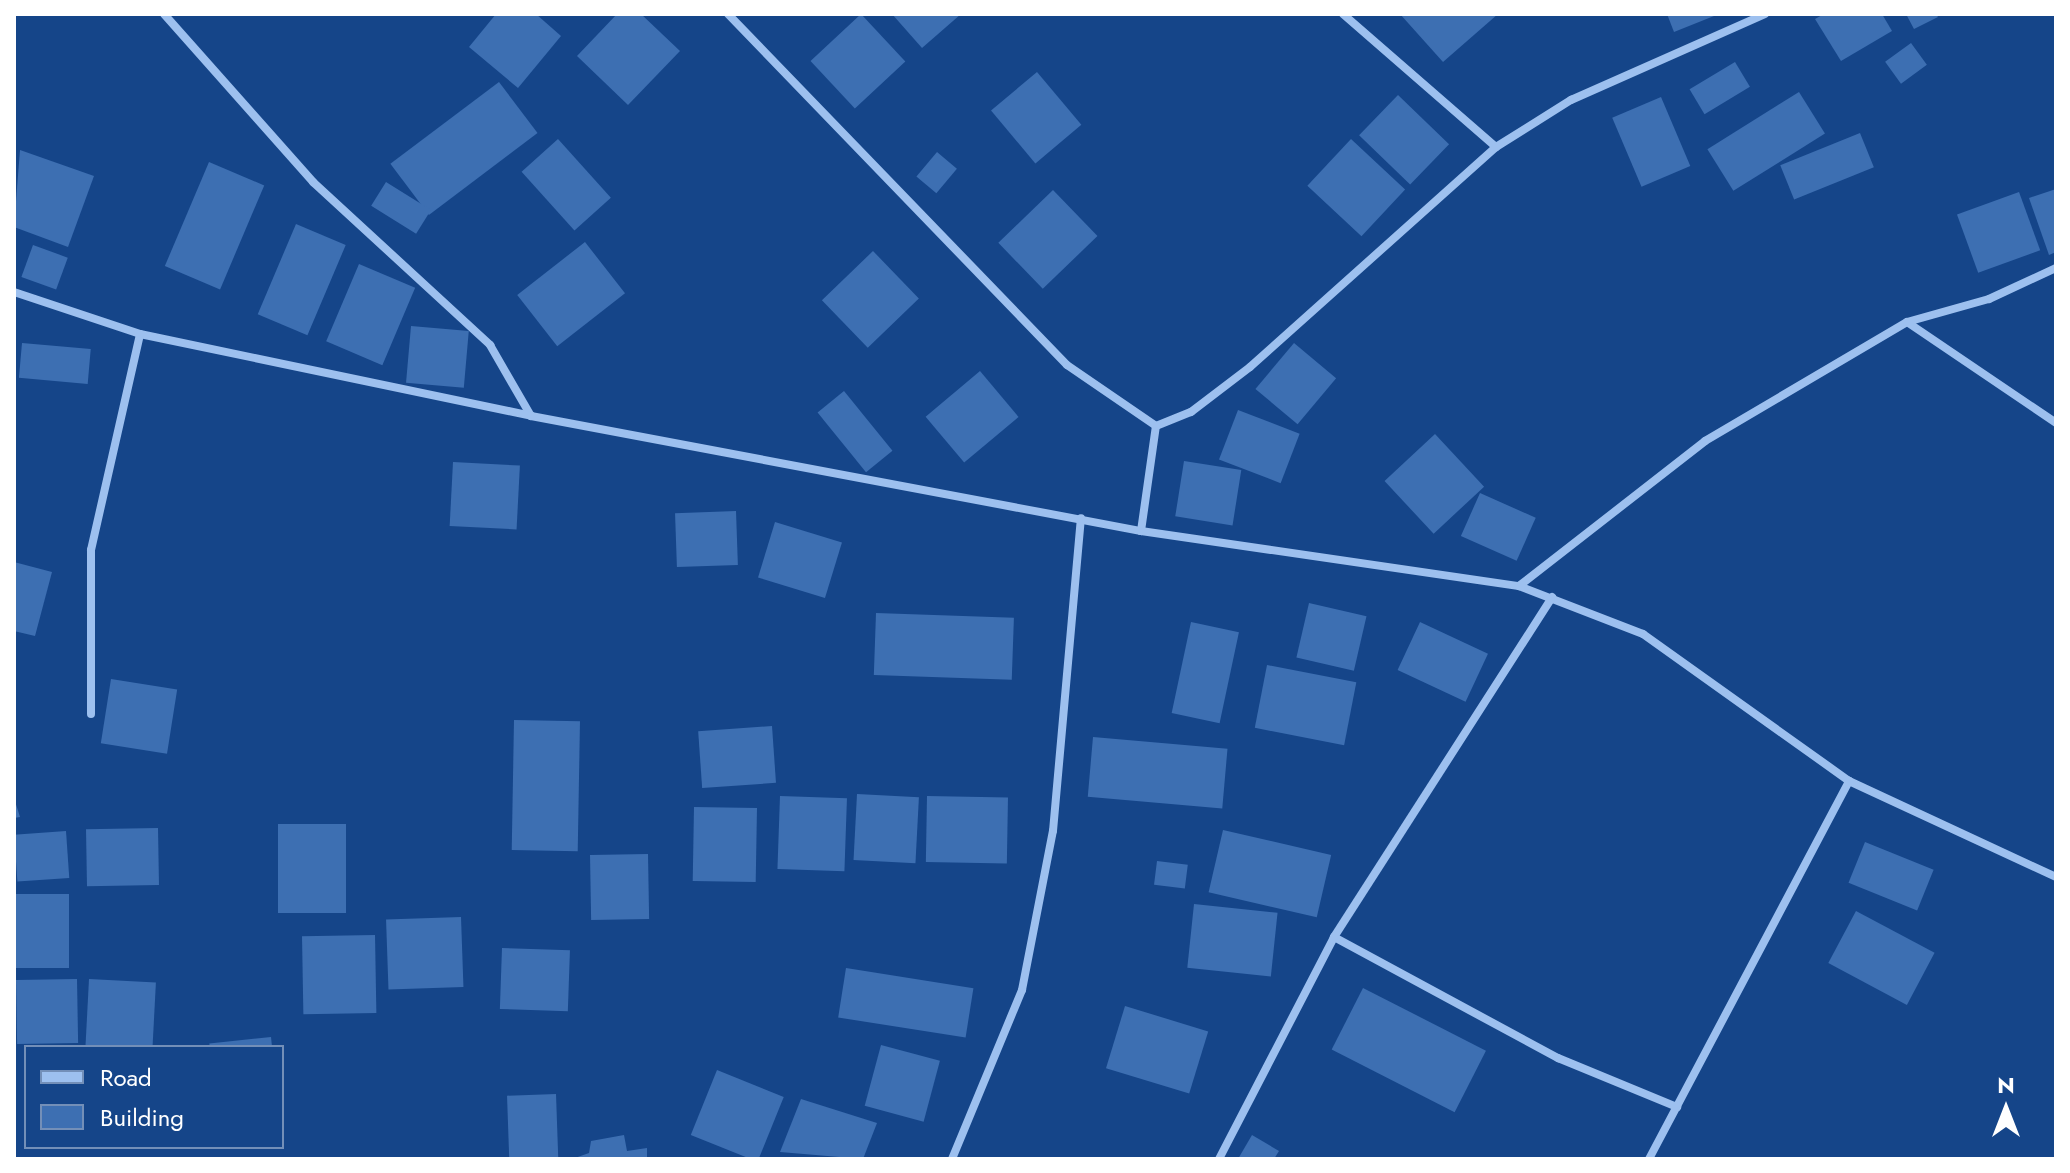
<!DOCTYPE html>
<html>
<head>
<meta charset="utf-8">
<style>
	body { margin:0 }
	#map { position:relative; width:2070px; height:1173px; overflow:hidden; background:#154589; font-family:Jost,sans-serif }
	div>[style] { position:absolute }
	.building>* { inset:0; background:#3d6fb2; transform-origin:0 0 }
	.street>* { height:8px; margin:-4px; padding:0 4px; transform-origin:4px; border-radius:4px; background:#9dc0ef }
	span { translate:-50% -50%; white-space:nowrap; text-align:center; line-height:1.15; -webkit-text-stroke:7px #154589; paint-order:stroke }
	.frame { position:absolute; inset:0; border:16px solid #fff; pointer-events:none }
	.legend { position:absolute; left:24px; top:1045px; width:260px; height:104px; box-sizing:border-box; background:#154589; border:2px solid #738fb8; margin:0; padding:10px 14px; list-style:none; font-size:24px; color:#fff }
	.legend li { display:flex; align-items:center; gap:16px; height:40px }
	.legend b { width:40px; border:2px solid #738fb8 }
	.north { position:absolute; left:1966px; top:1069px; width:80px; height:80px; -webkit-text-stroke:6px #154589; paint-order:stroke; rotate:0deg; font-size:22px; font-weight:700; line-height:32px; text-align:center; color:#fff }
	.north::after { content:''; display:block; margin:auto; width:28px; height:36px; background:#fff; clip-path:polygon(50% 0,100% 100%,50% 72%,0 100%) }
</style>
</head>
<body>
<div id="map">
	<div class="building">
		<div style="clip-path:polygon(496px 14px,536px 14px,561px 36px,518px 88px,469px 47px)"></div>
		<div style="clip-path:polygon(617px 14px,641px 14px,680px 51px,628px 105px,577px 56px)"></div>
		<div style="left:861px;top:14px;width:65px;height:69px;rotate:47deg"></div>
		<div style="clip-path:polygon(892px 14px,961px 14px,922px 48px)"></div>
		<div style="clip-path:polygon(1400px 14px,1498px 14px,1443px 62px)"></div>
		<div style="clip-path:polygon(1667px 14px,1719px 14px,1674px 32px)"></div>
		<div style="clip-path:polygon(1824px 14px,1882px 14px,1892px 31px,1841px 61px,1815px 19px)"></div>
		<div style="clip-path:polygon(1906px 14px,1936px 14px,1938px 17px,1914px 29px)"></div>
		<div style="left:1911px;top:43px;width:27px;height:32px;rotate:54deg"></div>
		<div style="left:1735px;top:62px;width:29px;height:53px;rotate:59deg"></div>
		<div style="left:1037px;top:72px;width:69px;height:60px;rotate:50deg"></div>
		<div style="left:499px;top:82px;width:64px;height:136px;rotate:53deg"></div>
		<div style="left:1799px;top:92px;width:49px;height:108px;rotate:58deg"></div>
		<div style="left:1398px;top:95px;width:71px;height:56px;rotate:44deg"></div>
		<div style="left:1661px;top:97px;width:75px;height:53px;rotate:67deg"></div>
		<div style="left:1860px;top:133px;width:37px;height:86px;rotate:68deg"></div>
		<div style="left:558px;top:139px;width:79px;height:49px;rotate:48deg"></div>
		<div style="left:1351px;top:139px;width:74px;height:64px;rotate:43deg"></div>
		<div style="clip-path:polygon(20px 150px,94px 176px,68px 247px,14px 227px)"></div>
		<div style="left:937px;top:152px;width:26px;height:32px;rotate:40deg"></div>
		<div style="left:209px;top:162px;width:60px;height:113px;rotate:23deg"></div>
		<div style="left:386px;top:182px;width:53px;height:28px;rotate:32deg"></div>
		<div style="clip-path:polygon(2056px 189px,2056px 252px,2049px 255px,2029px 198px)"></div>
		<div style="left:1053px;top:190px;width:64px;height:76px;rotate:46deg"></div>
		<div style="left:2019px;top:192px;width:62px;height:66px;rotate:70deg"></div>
		<div style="left:296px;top:224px;width:54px;height:98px;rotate:23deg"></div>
		<div style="left:585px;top:242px;width:65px;height:86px;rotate:52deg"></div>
		<div style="left:33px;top:245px;width:37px;height:34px;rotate:20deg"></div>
		<div style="left:873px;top:251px;width:66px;height:71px;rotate:46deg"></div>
		<div style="left:359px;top:264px;width:61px;height:84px;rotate:23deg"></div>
		<div style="left:411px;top:326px;width:58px;height:57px;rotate:5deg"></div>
		<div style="left:22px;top:343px;width:69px;height:35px;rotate:5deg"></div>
		<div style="left:1294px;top:343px;width:55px;height:60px;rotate:40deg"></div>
		<div style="left:980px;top:371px;width:60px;height:71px;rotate:50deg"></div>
		<div style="left:844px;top:391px;width:77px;height:34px;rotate:51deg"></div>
		<div style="left:1238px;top:410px;width:66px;height:53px;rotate:21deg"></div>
		<div style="left:1435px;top:434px;width:72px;height:69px;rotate:47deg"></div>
		<div style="left:1184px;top:461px;width:58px;height:56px;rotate:9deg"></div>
		<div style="left:453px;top:462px;width:67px;height:64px;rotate:3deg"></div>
		<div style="left:1480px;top:493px;width:61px;height:47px;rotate:24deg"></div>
		<div style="left:736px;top:511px;width:54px;height:61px;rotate:88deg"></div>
		<div style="left:775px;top:522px;width:70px;height:58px;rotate:17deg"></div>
		<div style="clip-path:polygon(14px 562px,52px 572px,35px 636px,14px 631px)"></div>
		<div style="left:1309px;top:603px;width:59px;height:56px;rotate:13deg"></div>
		<div style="left:876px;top:613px;width:138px;height:62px;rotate:2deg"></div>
		<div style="left:1191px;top:622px;width:49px;height:93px;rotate:12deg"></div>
		<div style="left:1420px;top:622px;width:75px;height:53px;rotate:25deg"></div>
		<div style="left:1267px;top:665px;width:91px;height:64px;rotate:11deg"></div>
		<div style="left:111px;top:679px;width:67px;height:65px;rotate:9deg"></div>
		<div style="left:514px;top:720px;width:66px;height:130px;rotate:1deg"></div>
		<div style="left:772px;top:726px;width:57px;height:74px;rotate:86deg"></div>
		<div style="left:1093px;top:737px;width:135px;height:60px;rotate:5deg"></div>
		<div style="left:857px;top:794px;width:62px;height:66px;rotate:3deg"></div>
		<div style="left:780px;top:796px;width:67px;height:73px;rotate:2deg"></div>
		<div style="left:927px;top:796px;width:81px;height:66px;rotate:1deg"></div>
		<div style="clip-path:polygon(14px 798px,20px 817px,14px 818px)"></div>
		<div style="left:694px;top:807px;width:63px;height:74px;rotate:1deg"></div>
		<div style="left:278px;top:824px;width:68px;height:89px"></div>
		<div style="left:158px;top:828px;width:57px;height:72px;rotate:89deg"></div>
		<div style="left:1223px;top:830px;width:111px;height:64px;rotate:13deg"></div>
		<div style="left:66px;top:831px;width:47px;height:52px;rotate:86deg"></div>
		<div style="left:1865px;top:842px;width:74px;height:44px;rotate:22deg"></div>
		<div style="left:648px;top:854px;width:65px;height:58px;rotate:89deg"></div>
		<div style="left:1157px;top:861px;width:31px;height:24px;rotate:7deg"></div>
		<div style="left:14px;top:894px;width:55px;height:74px"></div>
		<div style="left:1194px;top:904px;width:84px;height:64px;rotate:6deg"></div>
		<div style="left:1856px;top:911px;width:89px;height:59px;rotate:28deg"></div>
		<div style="left:461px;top:917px;width:70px;height:75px;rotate:88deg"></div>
		<div style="left:375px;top:935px;width:78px;height:73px;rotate:89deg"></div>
		<div style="left:502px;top:948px;width:68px;height:61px;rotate:2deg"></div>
		<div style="left:846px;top:968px;width:129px;height:50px;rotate:9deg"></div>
		<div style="left:77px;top:979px;width:64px;height:61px;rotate:89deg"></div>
		<div style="left:89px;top:979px;width:67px;height:68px;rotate:3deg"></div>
		<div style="left:1363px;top:988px;width:138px;height:69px;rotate:27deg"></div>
		<div style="left:1125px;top:1006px;width:87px;height:65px;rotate:17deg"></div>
		<div style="left:271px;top:1037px;width:10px;height:62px;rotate:84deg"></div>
		<div style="left:881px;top:1045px;width:61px;height:63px;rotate:15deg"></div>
		<div style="left:717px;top:1070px;width:72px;height:70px;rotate:22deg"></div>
		<div style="left:556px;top:1094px;width:65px;height:49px;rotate:88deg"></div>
		<div style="clip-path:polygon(801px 1099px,877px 1123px,863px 1159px,780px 1152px)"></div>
		<div style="clip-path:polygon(624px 1135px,627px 1151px,647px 1148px,647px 1159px,572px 1159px,589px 1153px,591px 1141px)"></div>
		<div style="clip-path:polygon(1252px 1135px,1279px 1151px,1274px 1159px,1238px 1159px)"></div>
	</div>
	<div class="street">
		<div style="left:164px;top:14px;width:225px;rotate:48.4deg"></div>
		<div style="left:313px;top:182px;width:241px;rotate:42.6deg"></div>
		<div style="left:490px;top:345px;width:82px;rotate:60deg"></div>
		<div style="left:728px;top:14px;width:488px;rotate:46deg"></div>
		<div style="left:1067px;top:365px;width:108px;rotate:34.4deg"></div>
		<div style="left:1343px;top:14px;width:203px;rotate:41deg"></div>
		<div style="left:14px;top:292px;width:133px;rotate:18.4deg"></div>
		<div style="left:140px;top:334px;width:400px;rotate:11.8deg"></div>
		<div style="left:531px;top:416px;width:621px;rotate:10.68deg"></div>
		<div style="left:1141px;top:531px;width:382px;rotate:8.3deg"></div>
		<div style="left:1519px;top:586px;width:133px;rotate:21.2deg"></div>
		<div style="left:1643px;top:634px;width:253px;rotate:35.5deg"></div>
		<div style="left:1849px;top:781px;width:228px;rotate:24.9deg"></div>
		<div style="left:1907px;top:322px;width:180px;rotate:34.1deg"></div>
		<div style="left:1156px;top:426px;width:38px;rotate:-22deg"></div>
		<div style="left:1191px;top:412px;width:74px;rotate:-37.3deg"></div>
		<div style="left:1250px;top:367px;width:330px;rotate:-41.8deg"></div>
		<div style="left:1496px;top:147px;width:89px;rotate:-32.1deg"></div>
		<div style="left:1571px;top:100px;width:212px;rotate:-23.9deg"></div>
		<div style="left:1141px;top:531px;width:106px;rotate:-81.9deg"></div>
		<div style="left:1519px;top:586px;width:236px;rotate:-37.9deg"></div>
		<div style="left:1705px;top:441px;width:234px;rotate:-30.5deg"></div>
		<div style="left:1907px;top:322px;width:85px;rotate:-15.7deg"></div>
		<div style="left:1989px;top:299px;width:74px;rotate:-24.8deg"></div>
		<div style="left:91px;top:714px;width:164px;rotate:-90deg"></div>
		<div style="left:91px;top:550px;width:221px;rotate:-77.2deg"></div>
		<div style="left:1334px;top:937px;width:255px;rotate:28.4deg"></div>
		<div style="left:1558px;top:1058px;width:129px;rotate:22.4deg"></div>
		<div style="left:952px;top:1159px;width:183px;rotate:-67.5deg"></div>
		<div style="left:1022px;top:990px;width:162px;rotate:-79deg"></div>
		<div style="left:1053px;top:831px;width:314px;rotate:-84.9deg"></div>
		<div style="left:1219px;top:1159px;width:250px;rotate:-62.6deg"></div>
		<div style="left:1334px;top:937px;width:404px;rotate:-57.3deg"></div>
		<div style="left:1649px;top:1159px;width:428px;rotate:-62.1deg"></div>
	</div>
	<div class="frame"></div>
	<ul class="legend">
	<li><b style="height:10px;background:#9dc0ef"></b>Road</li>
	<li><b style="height:22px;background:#3d6fb2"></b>Building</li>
	</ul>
	<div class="north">N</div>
</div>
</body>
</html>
